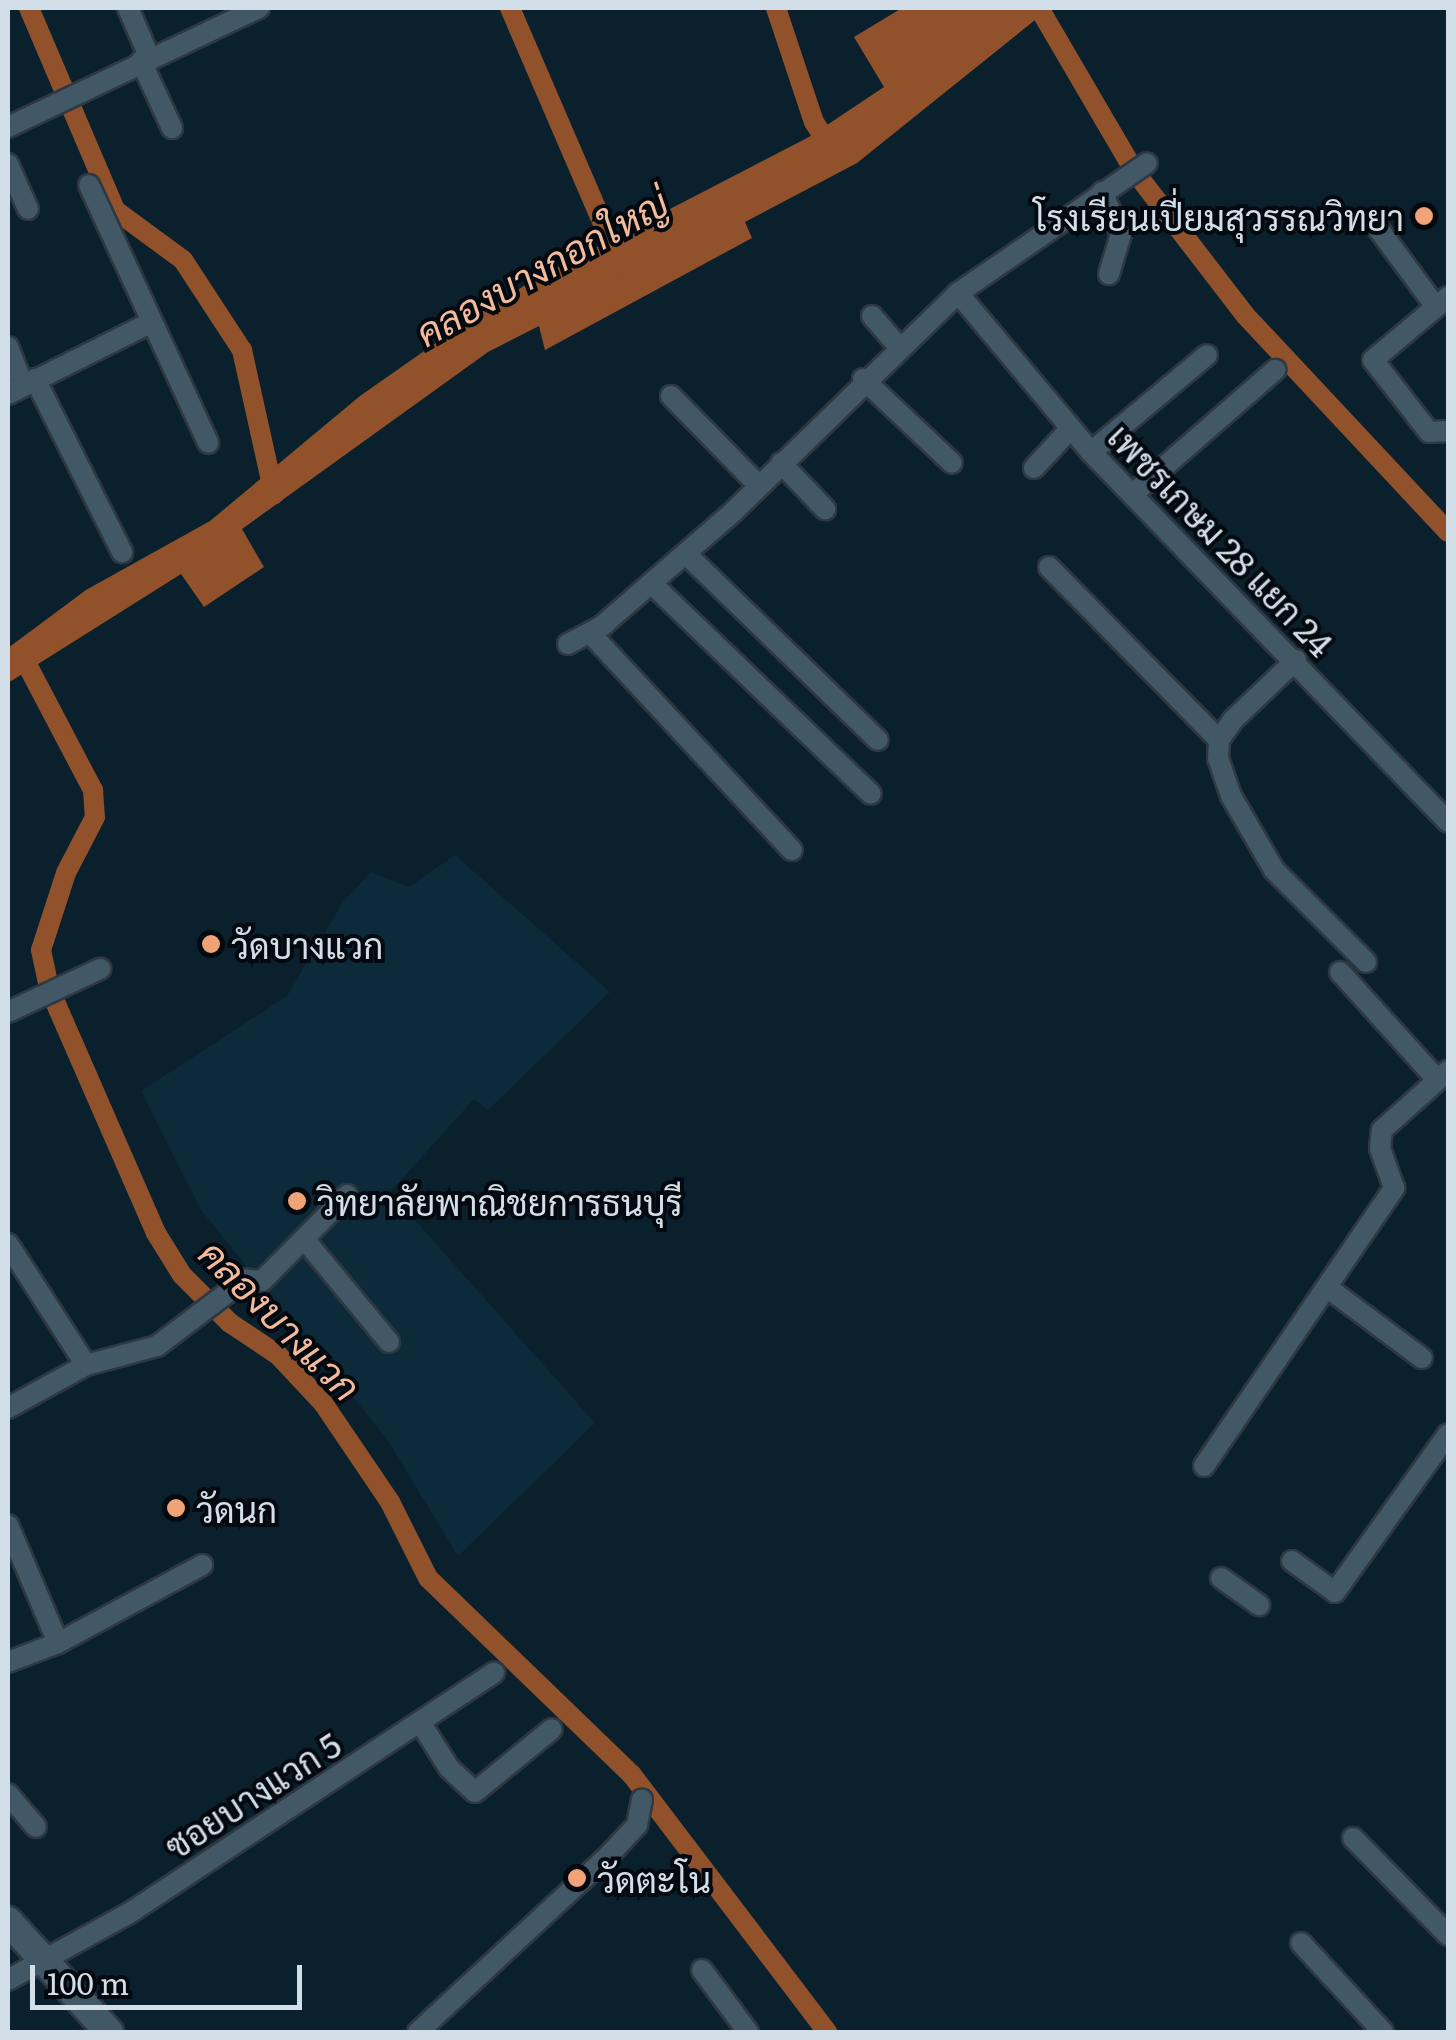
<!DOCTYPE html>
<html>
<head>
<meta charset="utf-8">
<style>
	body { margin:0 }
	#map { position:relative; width:1456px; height:2040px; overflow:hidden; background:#0b202d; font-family:Literata,Sarabun,serif }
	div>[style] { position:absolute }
	.built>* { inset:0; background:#0d2a3a }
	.water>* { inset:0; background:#91522b }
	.canal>* { height:20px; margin:-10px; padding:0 10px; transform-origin:10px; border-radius:10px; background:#91522b }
	.roads { filter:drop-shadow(2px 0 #2e3843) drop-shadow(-2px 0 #2e3843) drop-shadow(0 2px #2e3843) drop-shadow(0 -2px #2e3843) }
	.minor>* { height:20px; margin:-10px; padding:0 10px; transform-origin:10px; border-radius:10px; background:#425866 }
	.secondary>* { height:28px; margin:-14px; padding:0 14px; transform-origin:14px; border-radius:14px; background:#425866 }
	.dots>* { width:28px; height:28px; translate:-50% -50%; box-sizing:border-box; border:5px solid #03090e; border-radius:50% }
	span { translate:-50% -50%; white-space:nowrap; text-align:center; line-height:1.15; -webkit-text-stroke:8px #03090e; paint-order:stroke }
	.poi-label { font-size:35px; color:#d3dfe8 }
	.right { translate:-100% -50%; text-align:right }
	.left { translate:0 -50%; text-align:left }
	.street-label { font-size:35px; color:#d3dfe8 }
	.water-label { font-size:38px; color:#f3bb9c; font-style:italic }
	.frame { position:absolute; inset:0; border:10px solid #d3dfe8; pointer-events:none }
	.scale { position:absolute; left:30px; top:1965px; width:272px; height:45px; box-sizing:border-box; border:5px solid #d3dfe8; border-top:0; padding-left:12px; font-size:30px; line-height:35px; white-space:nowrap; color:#d3dfe8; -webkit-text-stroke:8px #03090e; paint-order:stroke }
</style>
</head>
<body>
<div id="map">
	<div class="built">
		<div style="clip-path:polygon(455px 855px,610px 992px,488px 1110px,474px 1099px,390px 1192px,595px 1423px,458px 1556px,387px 1439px,201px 1210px,141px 1091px,287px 996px,343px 902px,371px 872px,409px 887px)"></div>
	</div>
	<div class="water">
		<div style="clip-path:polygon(902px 8px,1050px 8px,857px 163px,745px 222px,752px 238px,545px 350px,539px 326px,488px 352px,242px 529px,264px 567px,204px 607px,181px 574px,8px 683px,8px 648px,86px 590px,210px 521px,360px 396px,467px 321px,537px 278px,809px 137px,884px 87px,854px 37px)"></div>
	</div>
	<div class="canal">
		<div style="left:29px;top:8px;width:220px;rotate:66.9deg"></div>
		<div style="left:115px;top:210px;width:84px;rotate:36.3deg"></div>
		<div style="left:183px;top:260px;width:108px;rotate:56.8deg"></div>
		<div style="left:242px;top:350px;width:148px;rotate:77.5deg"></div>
		<div style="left:510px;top:8px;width:278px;rotate:66.7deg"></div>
		<div style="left:776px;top:8px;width:120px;rotate:71.6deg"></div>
		<div style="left:814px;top:122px;width:35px;rotate:57deg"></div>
		<div style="left:1039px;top:8px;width:190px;rotate:59.7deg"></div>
		<div style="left:1135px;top:172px;width:180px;rotate:52.4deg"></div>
		<div style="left:1245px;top:315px;width:297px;rotate:46.9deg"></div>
		<div style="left:22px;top:655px;width:153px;rotate:62.3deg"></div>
		<div style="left:93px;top:790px;width:27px;rotate:86deg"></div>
		<div style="left:95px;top:817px;width:63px;rotate:117.4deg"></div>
		<div style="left:66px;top:873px;width:81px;rotate:108deg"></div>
		<div style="left:41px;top:950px;width:39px;rotate:78deg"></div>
		<div style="left:49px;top:988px;width:267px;rotate:66.4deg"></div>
		<div style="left:156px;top:1233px;width:49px;rotate:58.2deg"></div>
		<div style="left:182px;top:1275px;width:68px;rotate:45deg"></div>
		<div style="left:230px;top:1323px;width:58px;rotate:33.7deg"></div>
		<div style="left:278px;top:1355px;width:66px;rotate:46.8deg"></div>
		<div style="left:323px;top:1403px;width:120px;rotate:55.9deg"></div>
		<div style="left:390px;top:1502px;width:85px;rotate:63.4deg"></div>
		<div style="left:428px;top:1578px;width:284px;rotate:44deg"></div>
		<div style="left:632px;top:1775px;width:323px;rotate:52.8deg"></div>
	</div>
	<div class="roads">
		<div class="minor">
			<div style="left:128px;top:8px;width:52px;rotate:66.4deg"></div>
			<div style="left:141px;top:61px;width:74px;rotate:65.2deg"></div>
			<div style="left:8px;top:127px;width:278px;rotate:-25.4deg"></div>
			<div style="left:8px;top:164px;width:49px;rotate:66deg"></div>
			<div style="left:89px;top:185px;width:284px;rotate:65.2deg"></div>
			<div style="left:1102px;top:192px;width:46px;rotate:65.7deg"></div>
			<div style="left:1121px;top:234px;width:42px;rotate:106.7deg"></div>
			<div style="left:1377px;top:227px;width:99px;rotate:53.6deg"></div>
			<div style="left:958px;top:293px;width:207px;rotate:50.1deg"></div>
			<div style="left:1091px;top:452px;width:514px;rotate:46.02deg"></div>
			<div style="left:1448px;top:297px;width:98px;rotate:140deg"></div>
			<div style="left:1373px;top:360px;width:91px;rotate:52.1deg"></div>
			<div style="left:1429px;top:432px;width:19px;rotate:-3deg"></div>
			<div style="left:872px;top:316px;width:40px;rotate:49deg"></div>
			<div style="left:8px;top:347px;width:41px;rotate:68.5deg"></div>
			<div style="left:35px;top:379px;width:194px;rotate:63.3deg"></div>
			<div style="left:863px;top:379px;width:122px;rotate:43.3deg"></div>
			<div style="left:8px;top:394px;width:157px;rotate:-26.6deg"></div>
			<div style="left:671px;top:396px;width:126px;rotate:45.6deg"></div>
			<div style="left:1091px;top:452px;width:151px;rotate:-39.9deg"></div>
			<div style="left:781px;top:463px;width:64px;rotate:46.3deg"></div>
			<div style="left:1034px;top:468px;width:54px;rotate:-47.2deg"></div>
			<div style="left:1133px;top:494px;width:189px;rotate:-41.1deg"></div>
			<div style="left:686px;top:554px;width:267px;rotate:44.1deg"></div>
			<div style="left:1049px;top:567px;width:243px;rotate:45.5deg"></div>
			<div style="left:652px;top:584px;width:303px;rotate:43.8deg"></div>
			<div style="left:591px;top:634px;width:295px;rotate:47.1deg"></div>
			<div style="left:568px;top:644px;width:40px;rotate:-28deg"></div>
			<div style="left:603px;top:625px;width:174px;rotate:-41deg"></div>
			<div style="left:734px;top:511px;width:313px;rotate:-44.2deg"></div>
			<div style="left:958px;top:293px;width:229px;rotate:-34.5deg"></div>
			<div style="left:1296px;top:660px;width:87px;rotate:136.4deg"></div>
			<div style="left:1233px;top:720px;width:24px;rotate:125deg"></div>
			<div style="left:1219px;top:740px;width:18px;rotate:93deg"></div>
			<div style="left:1218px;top:758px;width:40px;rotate:71.1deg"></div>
			<div style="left:1231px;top:796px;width:86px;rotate:59.8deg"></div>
			<div style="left:1274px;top:870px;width:130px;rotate:45deg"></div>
			<div style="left:1340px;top:972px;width:142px;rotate:47.9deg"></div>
			<div style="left:8px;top:1012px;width:102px;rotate:-25.1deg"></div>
			<div style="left:305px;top:1240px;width:132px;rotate:50.5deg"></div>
			<div style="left:8px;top:1244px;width:144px;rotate:57.2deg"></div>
			<div style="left:239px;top:1279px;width:23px;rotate:5deg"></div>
			<div style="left:262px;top:1281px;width:121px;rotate:-45.3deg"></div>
			<div style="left:1328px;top:1288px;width:117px;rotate:36.7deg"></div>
			<div style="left:8px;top:1408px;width:89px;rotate:-28.9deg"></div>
			<div style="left:86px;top:1365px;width:73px;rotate:-15deg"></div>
			<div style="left:157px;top:1346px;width:98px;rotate:-37.1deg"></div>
			<div style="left:1204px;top:1466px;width:337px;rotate:-55.6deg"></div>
			<div style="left:1394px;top:1188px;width:42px;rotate:-109.3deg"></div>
			<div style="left:1380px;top:1148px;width:18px;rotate:-84deg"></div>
			<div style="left:1382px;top:1130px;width:89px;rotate:-41.8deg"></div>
			<div style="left:8px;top:1525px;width:128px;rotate:67deg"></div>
			<div style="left:1292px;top:1561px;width:53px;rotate:35.8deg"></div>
			<div style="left:1335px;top:1592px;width:194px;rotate:-54.4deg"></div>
			<div style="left:1221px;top:1578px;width:47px;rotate:35.4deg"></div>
			<div style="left:8px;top:1662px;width:53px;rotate:-20.8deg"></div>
			<div style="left:58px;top:1643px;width:164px;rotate:-28.4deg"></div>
			<div style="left:420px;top:1722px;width:54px;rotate:57.8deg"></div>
			<div style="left:449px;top:1768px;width:35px;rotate:43deg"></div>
			<div style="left:475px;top:1792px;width:99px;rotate:-39.3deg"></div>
			<div style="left:8px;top:1794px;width:43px;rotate:49.7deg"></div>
			<div style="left:1353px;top:1838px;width:136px;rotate:45.6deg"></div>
			<div style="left:1301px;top:1943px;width:121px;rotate:47.3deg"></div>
			<div style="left:702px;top:1970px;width:77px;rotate:53.4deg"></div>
			<div style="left:8px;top:1980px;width:141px;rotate:-28.9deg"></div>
			<div style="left:131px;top:1912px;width:435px;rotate:-33.4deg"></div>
			<div style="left:418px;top:2032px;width:262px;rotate:-42.8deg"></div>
			<div style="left:610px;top:1854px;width:40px;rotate:-47deg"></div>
			<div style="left:637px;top:1825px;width:26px;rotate:-79deg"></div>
		</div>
		<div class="secondary">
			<div style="left:8px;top:1921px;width:150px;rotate:47.7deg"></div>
		</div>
	</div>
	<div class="dots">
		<div style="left:1424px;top:216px;background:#efa377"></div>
		<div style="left:211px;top:944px;background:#efa377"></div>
		<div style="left:297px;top:1201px;background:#efa377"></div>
		<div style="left:176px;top:1508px;background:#efa377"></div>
		<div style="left:577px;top:1878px;background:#efa377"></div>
	</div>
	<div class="poi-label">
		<span class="right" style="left:1404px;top:216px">โรงเรียนเปี่ยมสุวรรณวิทยา</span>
		<span class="left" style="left:231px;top:944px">วัดบางแวก</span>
		<span class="left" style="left:317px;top:1201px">วิทยาลัยพาณิชยการธนบุรี</span>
		<span class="left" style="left:196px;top:1508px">วัดนก</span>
		<span class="left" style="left:597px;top:1878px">วัดตะโน</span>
	</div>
	<div class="street-label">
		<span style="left:1222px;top:539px;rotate:46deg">เพชรเกษม 28 แยก 24</span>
		<span style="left:252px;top:1794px;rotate:-33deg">ซอยบางแวก 5</span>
	</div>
	<div class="water-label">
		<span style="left:541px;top:266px;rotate:-29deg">คลองบางกอกใหญ่</span>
		<span style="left:281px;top:1319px;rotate:45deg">คลองบางแวก</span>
	</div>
	<div class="frame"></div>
	<div class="scale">100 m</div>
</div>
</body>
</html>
